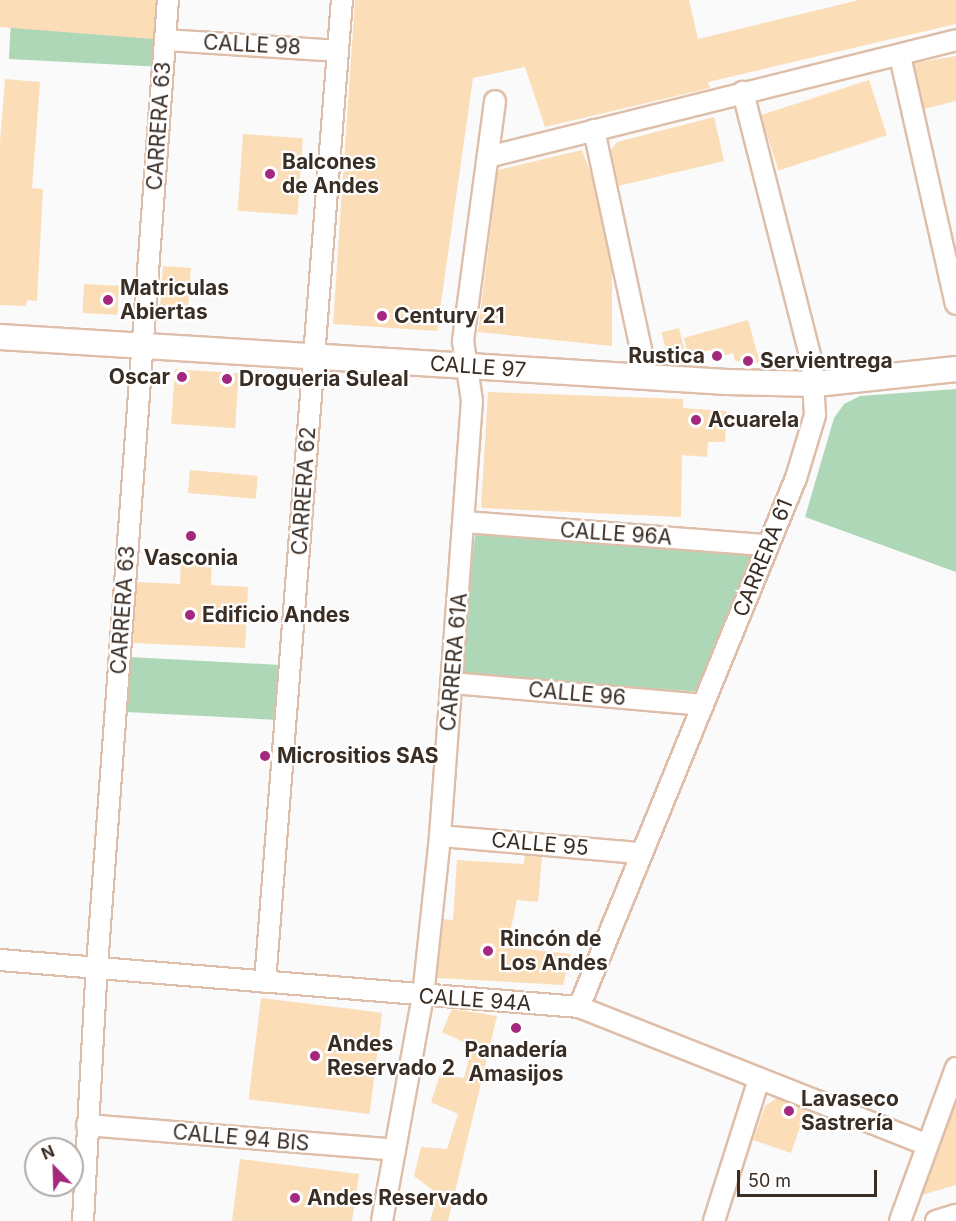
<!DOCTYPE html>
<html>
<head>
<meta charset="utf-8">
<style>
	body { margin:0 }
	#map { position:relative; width:956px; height:1221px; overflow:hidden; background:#fafafa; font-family:Inter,sans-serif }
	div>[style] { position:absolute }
	.green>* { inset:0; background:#aed7b7; transform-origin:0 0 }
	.building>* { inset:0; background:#fbddb8; transform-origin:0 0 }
	.roads { filter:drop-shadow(2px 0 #debea8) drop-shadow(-2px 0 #debea8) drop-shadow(0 2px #debea8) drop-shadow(0 -2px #debea8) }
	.minor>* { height:20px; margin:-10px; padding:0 10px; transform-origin:10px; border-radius:10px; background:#fff }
	.tertiary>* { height:24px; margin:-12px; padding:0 12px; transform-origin:12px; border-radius:12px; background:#fff }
	.dots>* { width:16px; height:16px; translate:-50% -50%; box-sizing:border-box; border:3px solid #fff; border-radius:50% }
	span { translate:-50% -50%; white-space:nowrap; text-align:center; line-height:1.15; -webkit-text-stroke:4.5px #fff; paint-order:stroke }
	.street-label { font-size:21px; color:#392d24 }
	.poi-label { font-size:21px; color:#392d24; font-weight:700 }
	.left { translate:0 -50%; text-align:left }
	.right { translate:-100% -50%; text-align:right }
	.north { position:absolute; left:24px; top:1137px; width:60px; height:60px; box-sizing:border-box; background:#fff; border:2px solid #b0aba7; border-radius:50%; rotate:337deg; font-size:16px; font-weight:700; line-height:24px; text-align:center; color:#392d24 }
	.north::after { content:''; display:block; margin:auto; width:21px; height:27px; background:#a4287d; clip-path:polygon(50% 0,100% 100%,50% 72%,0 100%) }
	.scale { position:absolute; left:737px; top:1170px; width:140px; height:27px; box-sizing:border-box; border:3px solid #392d24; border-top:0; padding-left:8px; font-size:18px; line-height:21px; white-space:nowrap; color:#392d24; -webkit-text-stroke:4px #fff; paint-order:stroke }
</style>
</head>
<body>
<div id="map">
	<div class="green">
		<div style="left:12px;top:1px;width:145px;height:58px;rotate:3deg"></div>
		<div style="clip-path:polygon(956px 389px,956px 572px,805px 517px,834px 418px,844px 404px,860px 396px)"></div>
		<div style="clip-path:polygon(475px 535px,752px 553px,704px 692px,460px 676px)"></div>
		<div style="left:129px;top:657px;width:152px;height:55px;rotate:3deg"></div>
	</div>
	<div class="building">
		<div style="clip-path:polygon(0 0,156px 0,153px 39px,0 27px)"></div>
		<div style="clip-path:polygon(355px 0,689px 0,698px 39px,859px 0,956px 0,956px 24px,708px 82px,710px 88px,545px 127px,525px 67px,473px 78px,437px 331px,333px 324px)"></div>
		<div style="clip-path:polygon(956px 56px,956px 101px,924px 109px,914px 63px)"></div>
		<div style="clip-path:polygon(5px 79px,40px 82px,32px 188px,43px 189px,37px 301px,27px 300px,26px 306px,0 305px,0 142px)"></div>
		<div style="left:869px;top:80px;width:58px;height:114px;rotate:72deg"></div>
		<div style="clip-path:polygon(714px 117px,724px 161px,618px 186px,611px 150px,617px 142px)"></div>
		<div style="left:243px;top:134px;width:60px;height:77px;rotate:4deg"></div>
		<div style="clip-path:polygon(582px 150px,591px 174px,612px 271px,612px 346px,478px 332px,498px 170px)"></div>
		<div style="left:163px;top:266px;width:28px;height:44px;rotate:4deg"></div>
		<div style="left:84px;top:284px;width:35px;height:29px;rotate:3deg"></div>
		<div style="clip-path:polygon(748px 320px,760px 363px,735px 361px,733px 353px,713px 359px,710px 350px,688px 356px,684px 338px)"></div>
		<div style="left:679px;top:328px;width:21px;height:18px;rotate:76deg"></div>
		<div style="left:175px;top:369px;width:64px;height:55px;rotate:4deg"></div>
		<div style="clip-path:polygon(488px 392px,683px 399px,683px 408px,727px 411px,725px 442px,708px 442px,707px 457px,682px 455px,681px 517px,481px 508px)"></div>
		<div style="left:190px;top:470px;width:68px;height:23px;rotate:5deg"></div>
		<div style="clip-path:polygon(181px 557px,212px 559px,211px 585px,248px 587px,245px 648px,133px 643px,137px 582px,180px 584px)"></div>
		<div style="clip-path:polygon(525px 855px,542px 857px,538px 902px,517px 900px,507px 947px,571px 954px,563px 985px,437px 978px,443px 919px,453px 920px,457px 860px,524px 864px)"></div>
		<div style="left:261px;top:998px;width:122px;height:102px;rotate:7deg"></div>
		<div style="clip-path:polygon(452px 1009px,497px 1016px,448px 1221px,430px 1221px,438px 1194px,414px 1176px,421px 1147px,447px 1149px,458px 1114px,431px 1102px,440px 1075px,464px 1078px,472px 1046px,442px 1032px)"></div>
		<div style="clip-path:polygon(777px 1098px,806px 1110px,791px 1153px,753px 1140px,765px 1106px)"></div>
		<div style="clip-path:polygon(956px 1103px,956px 1185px,922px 1195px)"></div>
		<div style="clip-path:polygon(240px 1159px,359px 1174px,352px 1221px,232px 1221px)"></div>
	</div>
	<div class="roads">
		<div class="minor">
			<div style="left:165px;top:40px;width:173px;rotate:3.6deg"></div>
			<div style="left:900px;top:56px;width:254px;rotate:77.3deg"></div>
			<div style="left:594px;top:130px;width:254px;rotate:77.9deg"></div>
			<div style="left:488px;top:157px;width:482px;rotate:-14deg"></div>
			<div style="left:465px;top:522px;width:303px;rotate:4.4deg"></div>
			<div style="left:452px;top:683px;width:252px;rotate:5deg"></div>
			<div style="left:440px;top:836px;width:201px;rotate:4.9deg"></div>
			<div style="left:0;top:960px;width:581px;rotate:4.64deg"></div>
			<div style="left:579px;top:1007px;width:372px;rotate:21.6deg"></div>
			<div style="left:265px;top:982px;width:985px;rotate:-85.52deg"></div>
			<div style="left:579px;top:1007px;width:572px;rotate:-67.7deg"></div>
			<div style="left:796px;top:478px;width:66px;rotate:-73.2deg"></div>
			<div style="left:815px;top:415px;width:52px;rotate:-93.3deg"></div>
			<div style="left:812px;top:363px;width:280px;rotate:-104.3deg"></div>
			<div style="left:87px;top:1125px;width:309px;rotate:4.6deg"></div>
			<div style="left:83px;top:1221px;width:255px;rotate:-86.9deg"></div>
			<div style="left:97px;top:966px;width:969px;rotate:-85.8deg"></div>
			<div style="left:382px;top:1221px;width:229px;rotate:-79.7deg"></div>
			<div style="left:423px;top:996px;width:161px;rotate:-83.9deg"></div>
			<div style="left:440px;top:836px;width:436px;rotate:-85.8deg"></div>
			<div style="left:472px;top:401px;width:61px;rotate:-98.5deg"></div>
			<div style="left:463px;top:341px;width:242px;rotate:-82.4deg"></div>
			<div style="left:714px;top:1221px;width:149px;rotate:-72.4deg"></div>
			<div style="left:900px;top:1221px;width:163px;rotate:-69.9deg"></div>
			<div style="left:936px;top:1221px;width:21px;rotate:-17deg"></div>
		</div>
		<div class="tertiary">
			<div style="left:0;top:337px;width:728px;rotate:3.54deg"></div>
			<div style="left:727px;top:382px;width:89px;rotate:1.3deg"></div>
			<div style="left:816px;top:384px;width:141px;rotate:-6.1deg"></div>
		</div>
	</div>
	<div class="dots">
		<div style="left:270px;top:174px;background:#a4287d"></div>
		<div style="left:108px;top:300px;background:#a4287d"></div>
		<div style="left:382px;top:316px;background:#a4287d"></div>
		<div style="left:717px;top:356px;background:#a4287d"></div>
		<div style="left:748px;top:361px;background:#a4287d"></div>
		<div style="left:182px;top:377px;background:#a4287d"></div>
		<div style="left:227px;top:379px;background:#a4287d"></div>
		<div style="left:696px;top:420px;background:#a4287d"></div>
		<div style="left:191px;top:536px;background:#a4287d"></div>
		<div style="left:190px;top:615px;background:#a4287d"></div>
		<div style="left:265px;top:756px;background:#a4287d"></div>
		<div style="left:488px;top:951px;background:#a4287d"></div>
		<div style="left:516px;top:1028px;background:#a4287d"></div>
		<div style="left:315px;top:1056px;background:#a4287d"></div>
		<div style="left:789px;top:1111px;background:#a4287d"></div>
		<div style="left:295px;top:1198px;background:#a4287d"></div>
	</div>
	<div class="street-label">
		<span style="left:252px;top:45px;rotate:3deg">CALLE 98</span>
		<span style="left:159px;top:126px;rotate:-86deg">CARRERA 63</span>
		<span style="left:478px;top:367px;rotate:4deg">CALLE 97</span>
		<span style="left:304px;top:491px;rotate:-86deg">CARRERA 62</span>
		<span style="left:616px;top:534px;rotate:4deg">CALLE 96A</span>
		<span style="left:763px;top:558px;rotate:-68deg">CARRERA 61</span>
		<span style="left:123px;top:610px;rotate:-86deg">CARRERA 63</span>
		<span style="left:454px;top:662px;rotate:-85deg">CARRERA 61A</span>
		<span style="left:577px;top:694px;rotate:5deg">CALLE 96</span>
		<span style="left:540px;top:844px;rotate:5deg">CALLE 95</span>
		<span style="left:475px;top:1000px;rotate:4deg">CALLE 94A</span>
		<span style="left:241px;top:1138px;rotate:5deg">CALLE 94 BIS</span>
	</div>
	<div class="poi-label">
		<span class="left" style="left:282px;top:174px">Balcones<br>de Andes</span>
		<span class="left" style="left:120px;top:300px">Matriculas<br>Abiertas</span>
		<span class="left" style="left:394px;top:316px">Century 21</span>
		<span class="right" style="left:705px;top:356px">Rustica</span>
		<span class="left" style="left:760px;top:361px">Servientrega</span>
		<span class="right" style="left:170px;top:377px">Oscar</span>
		<span class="left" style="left:239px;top:379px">Drogueria Suleal</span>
		<span class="left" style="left:708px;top:420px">Acuarela</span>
		<span style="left:191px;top:558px">Vasconia</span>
		<span class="left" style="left:202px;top:615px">Edificio Andes</span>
		<span class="left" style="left:277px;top:756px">Micrositios SAS</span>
		<span class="left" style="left:500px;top:951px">Rincón de<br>Los Andes</span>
		<span class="left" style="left:327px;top:1056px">Andes<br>Reservado 2</span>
		<span style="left:516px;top:1062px">Panadería<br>Amasijos</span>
		<span class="left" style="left:801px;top:1111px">Lavaseco<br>Sastrería</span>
		<span class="left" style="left:307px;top:1198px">Andes Reservado</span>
	</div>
	<div class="north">N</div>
	<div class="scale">50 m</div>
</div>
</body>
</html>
